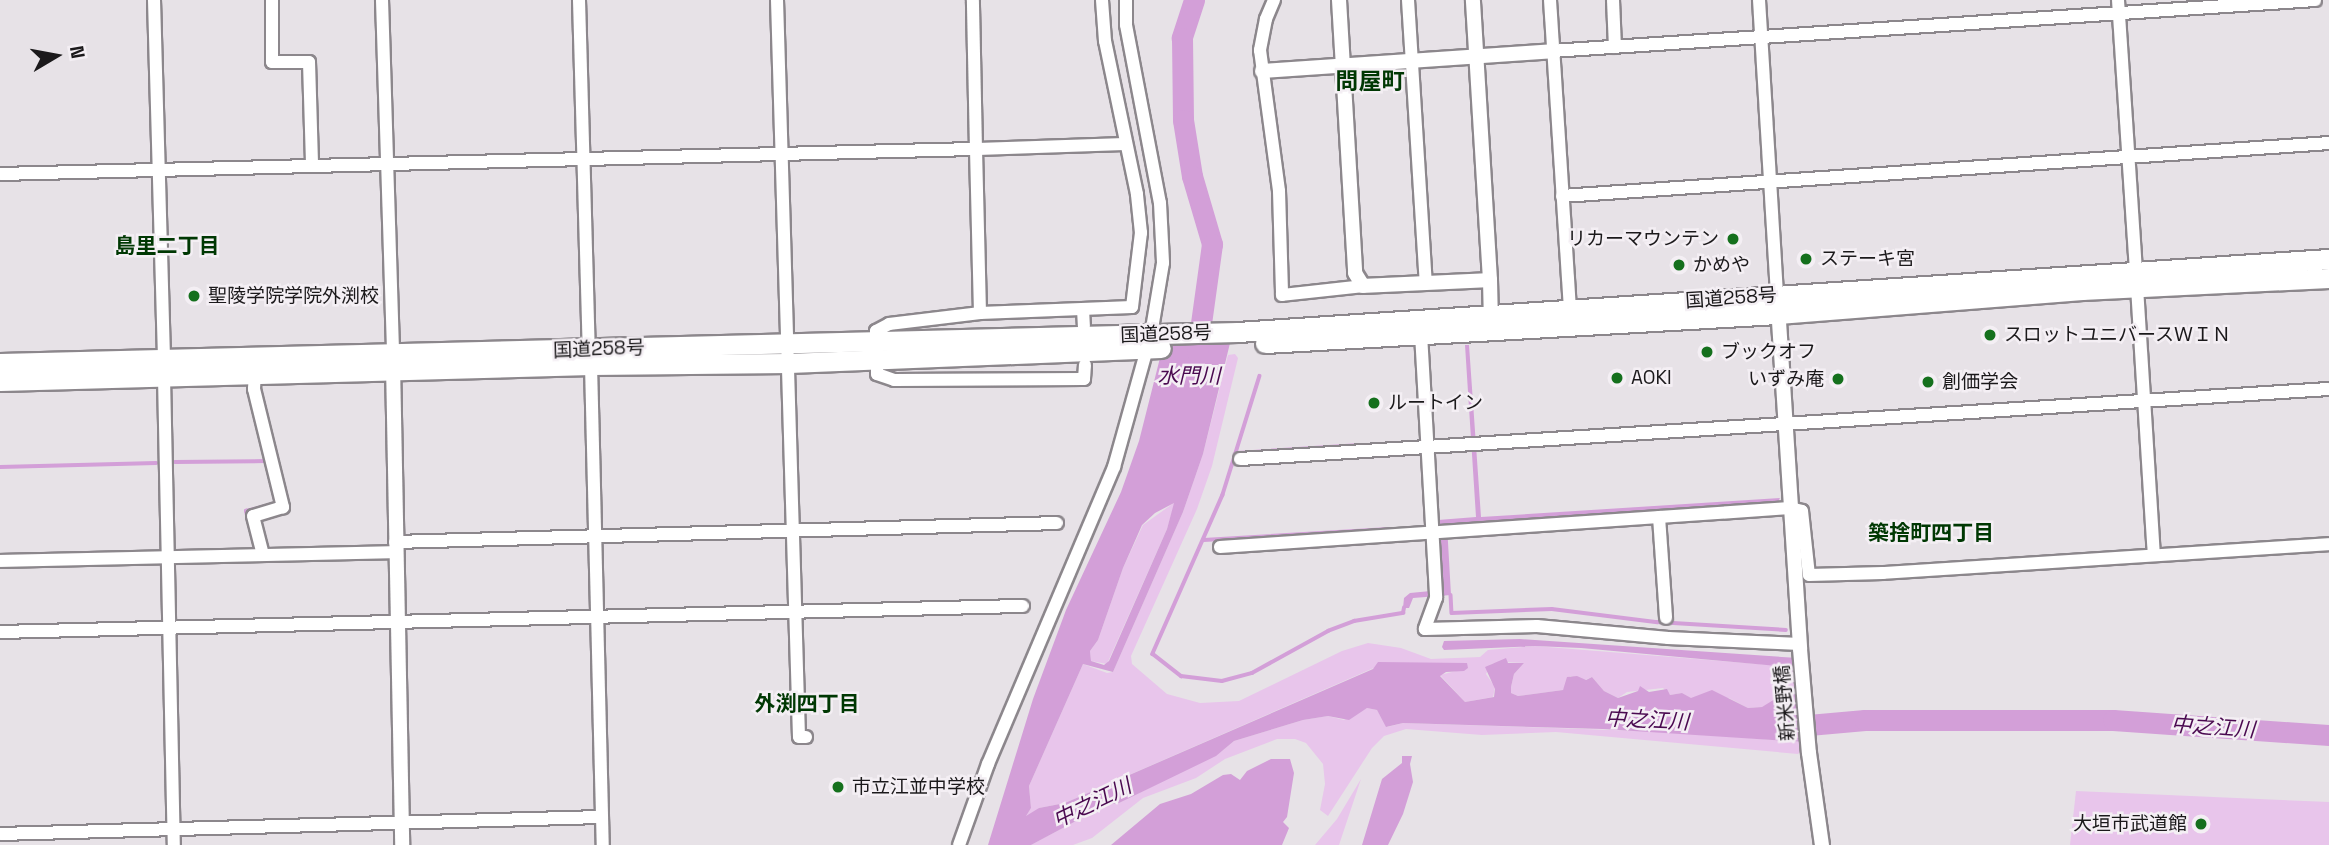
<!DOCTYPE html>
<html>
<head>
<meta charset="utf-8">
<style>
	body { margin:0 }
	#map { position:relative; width:2329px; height:845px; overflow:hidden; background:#e7e2e7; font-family:"Space Grotesk","Noto Sans JP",sans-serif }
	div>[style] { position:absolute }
	.green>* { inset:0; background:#e8c5eb }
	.water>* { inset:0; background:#d39fd8 }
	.stream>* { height:3.5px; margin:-1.75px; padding:0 1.75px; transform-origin:1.75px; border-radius:1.75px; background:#d39fd8 }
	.river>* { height:21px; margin:-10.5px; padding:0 10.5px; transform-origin:10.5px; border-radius:10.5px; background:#d39fd8 }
	.roads { filter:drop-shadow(2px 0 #8c878c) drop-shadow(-2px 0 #8c878c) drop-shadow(0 2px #8c878c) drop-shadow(0 -2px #8c878c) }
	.minor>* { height:12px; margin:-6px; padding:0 6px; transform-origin:6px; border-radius:6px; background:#fff }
	.tertiary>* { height:14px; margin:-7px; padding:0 7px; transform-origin:7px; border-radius:7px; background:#fff }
	.trunk>* { height:19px; margin:-9.5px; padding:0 9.5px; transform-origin:9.5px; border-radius:9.5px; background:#fff }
	.dots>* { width:19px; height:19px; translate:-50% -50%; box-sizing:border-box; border:4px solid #f4eff4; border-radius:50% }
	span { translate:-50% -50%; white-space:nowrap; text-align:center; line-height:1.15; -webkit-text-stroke:5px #f4eff4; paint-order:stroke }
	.poi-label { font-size:19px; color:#1b191b }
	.right { translate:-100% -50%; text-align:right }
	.left { translate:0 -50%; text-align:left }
	.street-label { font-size:19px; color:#1b191b }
	.neighbourhood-label { font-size:21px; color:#003803; font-weight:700 }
	.water-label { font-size:21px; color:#4a0950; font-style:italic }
	.quarter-label { font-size:23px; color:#003803; font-weight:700 }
	.north { position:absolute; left:21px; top:21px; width:70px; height:70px; -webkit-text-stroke:5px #f4eff4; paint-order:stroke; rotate:80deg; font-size:19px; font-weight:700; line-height:28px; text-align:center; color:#1b191b }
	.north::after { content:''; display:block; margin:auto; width:24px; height:32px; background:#1b191b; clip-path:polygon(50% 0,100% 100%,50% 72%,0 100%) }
</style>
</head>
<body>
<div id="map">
	<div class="green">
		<div style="clip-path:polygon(1235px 354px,1238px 358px,1212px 466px,1197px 509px,1131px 656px,1132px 664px,1167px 694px,1200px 703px,1239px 701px,1342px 651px,1368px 643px,1401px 648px,1431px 659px,1480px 657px,1488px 650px,1535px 646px,1794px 667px,1796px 695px,1783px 697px,1762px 707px,1748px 708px,1729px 698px,1690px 698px,1682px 693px,1670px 695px,1663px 688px,1627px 692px,1618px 698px,1604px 691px,1592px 677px,1585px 680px,1570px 676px,1563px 690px,1518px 696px,1511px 693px,1511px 687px,1514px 674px,1524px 663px,1504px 662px,1491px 664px,1486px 674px,1495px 687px,1493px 697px,1465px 702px,1440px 675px,1468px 668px,1376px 667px,1065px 803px,1039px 808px,1032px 815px,1025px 816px,1031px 808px,1029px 786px,1083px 664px,1107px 673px,1113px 672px,1183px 512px,1203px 454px,1228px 355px)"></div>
		<div style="clip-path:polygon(1175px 502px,1167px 529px,1107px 664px,1091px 661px,1090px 651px,1098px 640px,1123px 568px,1143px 525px)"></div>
		<div style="clip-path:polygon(1367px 708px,1377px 710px,1387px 727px,1403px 723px,1672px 732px,1799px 742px,1801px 751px,1798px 754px,1556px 732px,1482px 735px,1406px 729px,1384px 736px,1372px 748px,1328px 816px,1320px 810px,1325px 784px,1323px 764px,1306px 743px,1295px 739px,1277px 739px,1225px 759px,1196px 778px,1143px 798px,1092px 838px,1073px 845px,1031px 845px,1106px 805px,1119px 803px,1222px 751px,1234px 741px,1303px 720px,1328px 716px,1344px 720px)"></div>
		<div style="clip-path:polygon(1361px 779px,1339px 845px,1315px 845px,1337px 819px)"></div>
		<div style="clip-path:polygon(2076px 791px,2329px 802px,2329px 845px,2070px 845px)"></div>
	</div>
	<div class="water">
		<div style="clip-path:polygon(evenodd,1231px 339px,1203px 454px,1183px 512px,1113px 672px,1083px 664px,1029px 786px,1031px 808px,1026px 816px,1039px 808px,1065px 803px,1373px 669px,1378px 662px,1467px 663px,1468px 668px,1464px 671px,1446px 672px,1440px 676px,1465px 702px,1494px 697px,1495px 689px,1485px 667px,1506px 658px,1508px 663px,1524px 663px,1514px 674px,1511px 687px,1511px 693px,1518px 696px,1563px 690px,1567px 677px,1577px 676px,1586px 680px,1592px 677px,1604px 691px,1618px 698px,1638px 691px,1640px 686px,1649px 692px,1667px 689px,1670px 695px,1682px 693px,1691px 698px,1712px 690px,1748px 708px,1762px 707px,1775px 699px,1800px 694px,1804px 742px,1603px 729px,1403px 723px,1386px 727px,1377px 710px,1367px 708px,1349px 720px,1328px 716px,1303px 720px,1234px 741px,1216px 756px,1119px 803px,1106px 805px,1031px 845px,988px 845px,1033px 699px,1066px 610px,1121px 492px,1139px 441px,1164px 342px,1231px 339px,1174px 503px,1167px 529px,1109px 661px,1104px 665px,1091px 661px,1090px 651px,1098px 640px,1123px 568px,1142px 525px,1155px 513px,1174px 503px)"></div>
		<div style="clip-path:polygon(1465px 345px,1469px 345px,1481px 517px,1780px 498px,1777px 504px,1447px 525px,1451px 595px,1413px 598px,1409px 608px,1403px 608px,1404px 598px,1410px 593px,1441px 590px,1438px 520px,1476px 517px)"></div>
		<div style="clip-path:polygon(1520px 639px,1798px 658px,1799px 668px,1581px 648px,1535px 646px,1444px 650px,1442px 647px,1444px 641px)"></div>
		<div style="clip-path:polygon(1402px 756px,1412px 756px,1410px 764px,1413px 782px,1403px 814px,1388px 845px,1362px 845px,1382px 779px,1402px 763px)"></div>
		<div style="clip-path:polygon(1271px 759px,1290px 759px,1294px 773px,1287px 817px,1283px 822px,1289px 828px,1282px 845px,1111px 845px,1160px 804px,1191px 794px,1223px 775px,1231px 774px,1240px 780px,1247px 771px)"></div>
	</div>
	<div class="stream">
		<div style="left:1260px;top:376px;width:125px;rotate:107.3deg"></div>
		<div style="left:1223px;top:495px;width:174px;rotate:113.8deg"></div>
		<div style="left:1153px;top:654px;width:36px;rotate:38deg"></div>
		<div style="left:1181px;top:676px;width:41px;rotate:7deg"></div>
		<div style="left:1222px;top:681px;width:31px;rotate:-15deg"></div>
		<div style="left:1252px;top:673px;width:87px;rotate:-28.9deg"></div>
		<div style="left:1328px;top:631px;width:28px;rotate:-21deg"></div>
		<div style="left:1354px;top:621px;width:50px;rotate:-9.3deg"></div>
		<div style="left:1403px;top:613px;width:5px;rotate:-79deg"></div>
		<div style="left:1238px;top:453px;width:122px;rotate:-3.8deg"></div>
		<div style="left:175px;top:462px;width:91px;rotate:-0.6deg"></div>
		<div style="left:0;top:467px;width:156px;rotate:-1.5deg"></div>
		<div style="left:248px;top:521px;width:10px;rotate:-101deg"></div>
		<div style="left:246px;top:511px;width:21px;rotate:-14deg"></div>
		<div style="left:1204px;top:540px;width:185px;rotate:-3.4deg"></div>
		<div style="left:1451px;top:595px;width:18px;rotate:87deg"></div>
		<div style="left:1452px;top:613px;width:100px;rotate:-2.3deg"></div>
		<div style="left:1552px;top:609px;width:106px;rotate:7.1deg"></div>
		<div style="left:1657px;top:622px;width:129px;rotate:3.5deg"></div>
	</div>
	<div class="river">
		<div style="left:1194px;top:0;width:40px;rotate:108deg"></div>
		<div style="left:1182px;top:38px;width:82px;rotate:89.3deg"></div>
		<div style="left:1183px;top:120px;width:57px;rotate:80.9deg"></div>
		<div style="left:1192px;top:176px;width:71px;rotate:73.6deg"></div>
		<div style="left:1212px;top:244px;width:109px;rotate:97.9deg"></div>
		<div style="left:1786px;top:727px;width:79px;rotate:-5.1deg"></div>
		<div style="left:1865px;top:720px;width:248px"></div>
		<div style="left:2113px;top:720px;width:217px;rotate:4deg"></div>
	</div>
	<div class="roads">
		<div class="minor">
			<div style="left:154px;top:0;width:360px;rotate:88.4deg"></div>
			<div style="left:272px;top:0;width:62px;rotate:90deg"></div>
			<div style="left:272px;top:62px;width:37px"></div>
			<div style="left:309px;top:62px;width:104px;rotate:88.3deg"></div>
			<div style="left:382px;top:0;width:354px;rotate:88.2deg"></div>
			<div style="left:579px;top:0;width:349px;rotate:88.4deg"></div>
			<div style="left:777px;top:0;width:737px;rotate:88.29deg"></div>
			<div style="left:799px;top:737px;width:7px"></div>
			<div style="left:1126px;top:0;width:25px;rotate:90deg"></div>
			<div style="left:1126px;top:25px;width:181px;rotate:79.2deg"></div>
			<div style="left:1160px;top:203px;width:60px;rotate:87.1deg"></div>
			<div style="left:1163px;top:263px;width:73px;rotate:99.5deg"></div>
			<div style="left:1274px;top:0;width:21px;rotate:113deg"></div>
			<div style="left:1266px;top:19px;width:32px;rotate:101deg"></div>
			<div style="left:1260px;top:50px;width:142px;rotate:82.3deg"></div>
			<div style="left:1279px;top:191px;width:104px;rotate:88.3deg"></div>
			<div style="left:1282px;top:295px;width:81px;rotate:-6.3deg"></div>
			<div style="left:1408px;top:0;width:284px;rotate:86.4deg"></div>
			<div style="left:1550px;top:0;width:309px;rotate:86.3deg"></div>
			<div style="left:1613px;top:0;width:47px;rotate:87.6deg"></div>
			<div style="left:1759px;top:0;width:296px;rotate:86.5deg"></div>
			<div style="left:2118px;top:0;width:274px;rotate:86.2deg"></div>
			<div style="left:1552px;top:51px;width:765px;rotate:-3.82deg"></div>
			<div style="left:0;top:174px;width:976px;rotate:-1.47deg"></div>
			<div style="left:976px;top:149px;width:149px;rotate:-91.2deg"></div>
			<div style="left:1562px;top:196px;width:769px;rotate:-3.95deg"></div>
			<div style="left:2137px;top:287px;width:268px;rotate:86.4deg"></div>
			<div style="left:1083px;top:309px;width:17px;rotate:87deg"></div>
			<div style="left:980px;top:313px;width:164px;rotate:-91.4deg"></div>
			<div style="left:976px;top:149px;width:150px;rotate:-1.9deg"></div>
			<div style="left:1421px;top:334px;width:264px;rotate:86.7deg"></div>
			<div style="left:1436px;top:598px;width:33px;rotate:110deg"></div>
			<div style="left:1425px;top:629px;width:112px;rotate:-1.5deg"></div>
			<div style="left:1537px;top:626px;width:132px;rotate:5.2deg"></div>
			<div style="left:1668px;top:638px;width:132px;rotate:2.6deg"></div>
			<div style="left:876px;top:342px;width:11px;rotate:-90deg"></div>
			<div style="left:876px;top:331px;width:15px;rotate:-28deg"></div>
			<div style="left:889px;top:324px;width:92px;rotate:-6.9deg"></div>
			<div style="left:980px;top:313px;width:152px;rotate:-2.3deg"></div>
			<div style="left:1132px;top:307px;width:75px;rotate:-83.1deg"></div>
			<div style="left:1141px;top:233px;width:39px;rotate:-96deg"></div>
			<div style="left:1137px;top:194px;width:156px;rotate:-101.8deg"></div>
			<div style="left:1105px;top:41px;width:41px;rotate:-94.2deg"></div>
			<div style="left:877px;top:359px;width:15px;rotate:90deg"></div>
			<div style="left:877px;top:374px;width:18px;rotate:19deg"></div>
			<div style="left:894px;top:380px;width:190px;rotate:-0.3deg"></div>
			<div style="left:1084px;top:379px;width:14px;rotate:-86deg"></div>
			<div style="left:591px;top:365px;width:480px;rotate:88.6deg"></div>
			<div style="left:255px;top:374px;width:15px;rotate:94deg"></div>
			<div style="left:254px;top:389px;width:122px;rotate:76.2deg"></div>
			<div style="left:283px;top:507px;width:31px;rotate:163deg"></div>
			<div style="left:253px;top:516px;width:40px;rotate:75.6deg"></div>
			<div style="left:164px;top:377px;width:468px;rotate:88.8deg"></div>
			<div style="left:1240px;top:459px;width:1091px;rotate:-3.68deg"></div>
			<div style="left:1659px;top:517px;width:101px;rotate:86deg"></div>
			<div style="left:395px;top:542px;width:662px;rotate:-1.64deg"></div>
			<div style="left:1220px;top:547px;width:571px;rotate:-3.91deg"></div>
			<div style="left:1790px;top:508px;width:12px;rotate:14deg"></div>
			<div style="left:1802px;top:511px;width:64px;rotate:83.8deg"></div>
			<div style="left:1809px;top:575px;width:74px;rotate:-1.5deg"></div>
			<div style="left:1883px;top:573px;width:447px;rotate:-3.7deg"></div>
			<div style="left:0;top:561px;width:395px;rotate:-1.3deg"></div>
			<div style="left:0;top:632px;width:1023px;rotate:-1.46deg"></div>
			<div style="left:0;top:834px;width:602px;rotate:-1.62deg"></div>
			<div style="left:959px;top:845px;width:86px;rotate:-70.3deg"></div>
			<div style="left:988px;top:764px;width:323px;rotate:-67deg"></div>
			<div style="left:1114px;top:467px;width:123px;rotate:-74.4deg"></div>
		</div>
		<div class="tertiary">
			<div style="left:1339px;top:0;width:273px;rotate:86.6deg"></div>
			<div style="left:1355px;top:273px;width:15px;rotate:58deg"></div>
			<div style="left:1363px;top:286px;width:127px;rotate:-2.7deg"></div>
			<div style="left:1490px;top:280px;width:281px;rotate:-93.5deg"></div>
			<div style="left:1262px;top:71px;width:291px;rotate:-3.9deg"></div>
			<div style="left:1490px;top:280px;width:44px;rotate:88.7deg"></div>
			<div style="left:1778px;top:306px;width:344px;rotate:86.3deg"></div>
			<div style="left:1800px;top:649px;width:104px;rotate:85.1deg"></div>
			<div style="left:1809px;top:753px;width:93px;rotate:82deg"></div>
			<div style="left:393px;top:364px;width:481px;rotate:88.9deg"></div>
		</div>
		<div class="trunk">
			<div style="left:1265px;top:343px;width:514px;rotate:-3.24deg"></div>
			<div style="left:1778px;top:314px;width:305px;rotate:-4.5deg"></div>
			<div style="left:2082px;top:290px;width:247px;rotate:-2.8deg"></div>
			<div style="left:0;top:363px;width:1238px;rotate:-1.43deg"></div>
			<div style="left:1238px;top:332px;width:1093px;rotate:-3.83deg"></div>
			<div style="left:0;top:381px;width:591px;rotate:-1.55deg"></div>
			<div style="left:591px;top:365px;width:198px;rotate:-0.6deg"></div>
			<div style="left:789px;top:363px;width:372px;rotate:-2.3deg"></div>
		</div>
	</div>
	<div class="dots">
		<div style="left:1733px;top:239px;background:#15701d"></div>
		<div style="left:1806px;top:259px;background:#15701d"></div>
		<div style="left:1679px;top:265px;background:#15701d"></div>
		<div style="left:194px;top:296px;background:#15701d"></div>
		<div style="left:1990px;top:335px;background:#15701d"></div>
		<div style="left:1707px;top:352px;background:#15701d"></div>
		<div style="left:1617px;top:378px;background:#15701d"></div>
		<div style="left:1838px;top:379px;background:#15701d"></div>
		<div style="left:1928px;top:382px;background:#15701d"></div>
		<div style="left:1374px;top:403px;background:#15701d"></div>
		<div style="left:838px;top:787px;background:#15701d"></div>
		<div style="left:2201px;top:824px;background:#15701d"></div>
	</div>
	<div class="poi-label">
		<span class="right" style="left:1719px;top:239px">リカーマウンテン</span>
		<span class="left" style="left:1820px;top:259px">ステーキ宮</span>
		<span class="left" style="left:1693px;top:265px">かめや</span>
		<span class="left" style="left:208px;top:296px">聖陵学院学院外渕校</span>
		<span class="left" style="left:2004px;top:335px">スロットユニバースＷＩＮ</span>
		<span class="left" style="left:1721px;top:352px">ブックオフ</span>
		<span class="left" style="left:1631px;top:378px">AOKI</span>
		<span class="right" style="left:1824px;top:379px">いずみ庵</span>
		<span class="left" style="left:1942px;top:382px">創価学会</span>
		<span class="left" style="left:1388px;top:403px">ルートイン</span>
		<span class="left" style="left:852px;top:787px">市立江並中学校</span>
		<span class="right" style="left:2187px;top:824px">大垣市武道館</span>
	</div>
	<div class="street-label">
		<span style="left:1731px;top:298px;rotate:-4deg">国道258号</span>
		<span style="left:1166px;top:334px;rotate:-2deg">国道258号</span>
		<span style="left:599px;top:349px;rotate:-2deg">国道258号</span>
		<span style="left:1785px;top:703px;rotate:-95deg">新米野橋</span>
	</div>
	<div class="neighbourhood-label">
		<span style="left:167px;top:246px">島里二丁目</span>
		<span style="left:1931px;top:533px">築捨町四丁目</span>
		<span style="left:807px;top:704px">外渕四丁目</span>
	</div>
	<div class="water-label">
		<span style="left:1189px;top:376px">水門川</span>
		<span style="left:1647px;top:720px;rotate:3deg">中之江川</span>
		<span style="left:2213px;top:727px;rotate:4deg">中之江川</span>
		<span style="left:1092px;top:803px;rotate:-26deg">中之江川</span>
	</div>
	<div class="quarter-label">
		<span style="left:1370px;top:81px">問屋町</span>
	</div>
	<div class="north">N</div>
</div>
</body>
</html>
